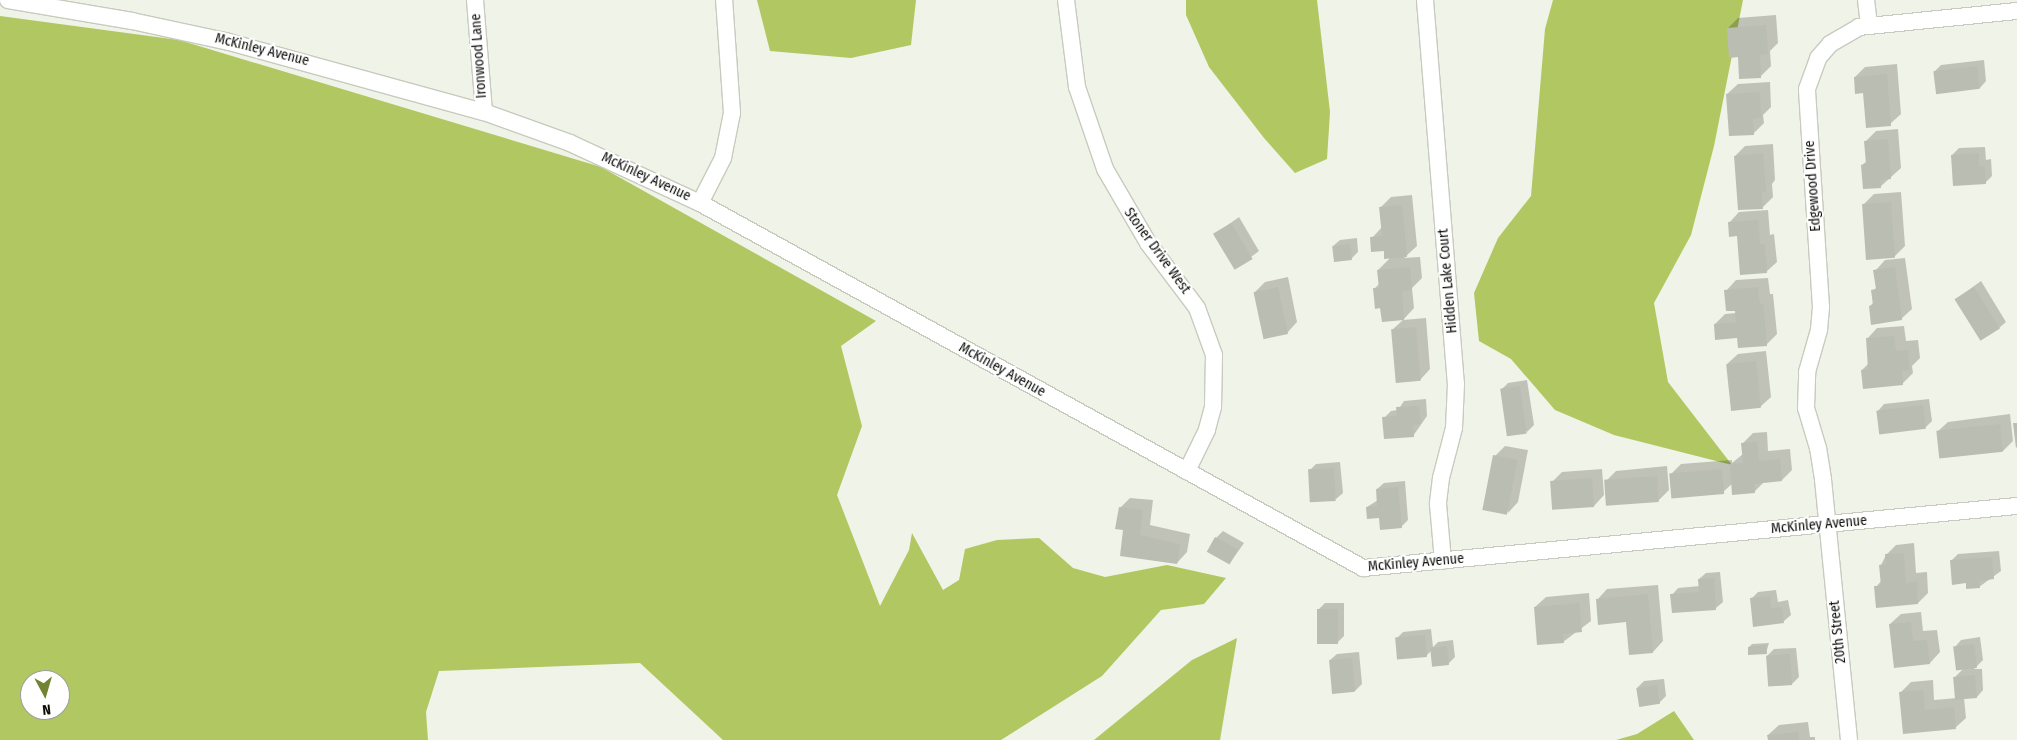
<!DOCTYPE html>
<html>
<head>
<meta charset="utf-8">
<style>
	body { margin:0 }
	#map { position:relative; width:2017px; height:740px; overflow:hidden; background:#f0f3e7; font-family:"Fira Sans Condensed",sans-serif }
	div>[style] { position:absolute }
	.forest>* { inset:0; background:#b1c762 }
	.shadow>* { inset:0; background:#0003 }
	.building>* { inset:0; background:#babdb1; transform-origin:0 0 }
	.roads { filter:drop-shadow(1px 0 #c7cbbe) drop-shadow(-1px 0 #c7cbbe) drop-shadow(0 1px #c7cbbe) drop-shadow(0 -1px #c7cbbe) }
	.street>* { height:16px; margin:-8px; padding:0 8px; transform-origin:8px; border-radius:8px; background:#fff }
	span { translate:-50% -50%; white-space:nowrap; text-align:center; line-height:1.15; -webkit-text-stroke:4px #fff; paint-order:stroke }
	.street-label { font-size:14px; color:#0b0c08 }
	.north { position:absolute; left:20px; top:670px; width:50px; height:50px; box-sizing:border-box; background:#fff; border:1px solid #9d9e9c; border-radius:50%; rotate:174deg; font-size:14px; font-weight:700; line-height:20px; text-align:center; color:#0b0c08 }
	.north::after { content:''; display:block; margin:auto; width:18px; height:22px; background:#728331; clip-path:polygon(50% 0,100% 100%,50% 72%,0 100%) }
</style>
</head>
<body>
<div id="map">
	<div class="forest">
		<div style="clip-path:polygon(757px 0,916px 0,911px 45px,851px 58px,770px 51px)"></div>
		<div style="clip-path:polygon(1186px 0,1317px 0,1330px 112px,1327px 159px,1295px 173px,1264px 138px,1209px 67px,1186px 15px)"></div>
		<div style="clip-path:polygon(1553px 0,1743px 0,1714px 146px,1691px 235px,1654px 303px,1668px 382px,1732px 465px,1614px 435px,1555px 410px,1511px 359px,1479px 341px,1474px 293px,1498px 238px,1531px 196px,1545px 29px)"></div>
		<div style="clip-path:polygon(evenodd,0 16px,179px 40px,601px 167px,876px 321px,841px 346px,862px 426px,837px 495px,880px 606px,909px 550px,912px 533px,943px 590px,959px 580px,965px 549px,997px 540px,1039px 538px,1073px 568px,1105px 577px,1167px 565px,1226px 578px,1204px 604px,1161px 610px,1102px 676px,1001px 740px,723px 740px,640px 663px,439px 671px,426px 712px,428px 740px,0 740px,0 16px,30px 680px,60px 680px,60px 710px,30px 710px,30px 680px)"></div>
		<div style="clip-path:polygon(1237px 638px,1220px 740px,1094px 740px,1192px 660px)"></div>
		<div style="clip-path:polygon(1674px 711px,1694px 740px,1616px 740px,1637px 734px)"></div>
	</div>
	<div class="shadow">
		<div style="clip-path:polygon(1776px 15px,1778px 43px,1770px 51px,1771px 66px,1761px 76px,1739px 55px,1728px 28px,1738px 18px)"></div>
		<div style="clip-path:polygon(1984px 60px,1986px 81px,1980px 88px,1934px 72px,1941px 65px)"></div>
		<div style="clip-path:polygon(1897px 64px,1901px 114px,1890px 124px,1855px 77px,1865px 67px)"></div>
		<div style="clip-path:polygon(1770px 82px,1771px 107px,1763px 115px,1764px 123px,1754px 133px,1727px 94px,1738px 84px)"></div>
		<div style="clip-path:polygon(1898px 129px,1901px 168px,1880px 187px,1862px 165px,1867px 161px,1865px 142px,1876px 131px)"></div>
		<div style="clip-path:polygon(1773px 144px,1775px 180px,1772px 184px,1773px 197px,1763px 207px,1735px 156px,1745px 146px)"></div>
		<div style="clip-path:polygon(1985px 147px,1986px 160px,1991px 159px,1992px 176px,1986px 182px,1952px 155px,1959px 148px)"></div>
		<div style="clip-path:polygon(1901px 192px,1905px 246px,1894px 257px,1863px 205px,1874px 194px)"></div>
		<div style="clip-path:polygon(1412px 195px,1417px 246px,1404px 258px,1420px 257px,1422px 278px,1412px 288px,1414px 308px,1403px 320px,1426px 318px,1430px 369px,1420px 380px,1392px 330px,1404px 319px,1382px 307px,1374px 289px,1379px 284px,1378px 270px,1391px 257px,1372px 238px,1382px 227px,1381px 207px,1391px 197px)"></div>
		<div style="clip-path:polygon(1768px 210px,1770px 235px,1774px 234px,1777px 262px,1766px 272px,1729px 223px,1739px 212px)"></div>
		<div style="clip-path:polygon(1239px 217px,1259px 251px,1235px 269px,1214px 235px)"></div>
		<div style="clip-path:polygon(1357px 238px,1358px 252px,1351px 259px,1333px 246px,1340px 240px)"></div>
		<div style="clip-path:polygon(1905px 258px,1912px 309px,1901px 319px,1870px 306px,1874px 302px,1873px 291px,1877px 287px,1875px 271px,1885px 260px)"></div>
		<div style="clip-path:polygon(1288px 277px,1297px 322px,1287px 333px,1255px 292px,1265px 282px)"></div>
		<div style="clip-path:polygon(1768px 278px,1770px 294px,1773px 294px,1777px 334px,1766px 345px,1738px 337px,1715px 324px,1725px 314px,1736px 313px,1726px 291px,1736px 280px)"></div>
		<div style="clip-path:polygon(1981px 281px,2006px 322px,1999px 328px,1956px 299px)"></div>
		<div style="clip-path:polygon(1904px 326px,1906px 341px,1918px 340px,1920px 358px,1912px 366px,1913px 373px,1902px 384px,1862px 370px,1869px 363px,1867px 339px,1877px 328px)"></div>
		<div style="clip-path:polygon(1766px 351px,1771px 397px,1760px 407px,1727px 364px,1738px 354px)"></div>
		<div style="clip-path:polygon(1527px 380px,1534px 425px,1527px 432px,1501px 390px,1508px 383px)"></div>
		<div style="clip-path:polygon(1426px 399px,1427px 416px,1413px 436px,1384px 418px,1391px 411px,1398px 410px,1404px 401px)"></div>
		<div style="clip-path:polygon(1929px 399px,1932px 421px,1926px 427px,1878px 411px,1884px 404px)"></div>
		<div style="clip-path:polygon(2010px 414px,2013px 441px,2003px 451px,1937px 432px,1948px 422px)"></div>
		<div style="clip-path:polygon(1767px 432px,1768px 451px,1790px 449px,1792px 470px,1782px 480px,1764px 482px,1754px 492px,1733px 483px,1723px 492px,1671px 474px,1681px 464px,1732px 460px,1732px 463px,1743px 454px,1743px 443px,1753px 433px)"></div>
		<div style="clip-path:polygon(1505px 446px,1528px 450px,1518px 502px,1508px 513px,1495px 456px)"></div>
		<div style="clip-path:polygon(1340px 462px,1343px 493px,1336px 499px,1309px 471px,1316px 464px)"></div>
		<div style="clip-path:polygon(1667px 466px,1669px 490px,1659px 500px,1606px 481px,1616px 471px)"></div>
		<div style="clip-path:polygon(1602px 469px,1604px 495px,1594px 506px,1552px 482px,1562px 472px)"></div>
		<div style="clip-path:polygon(1405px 481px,1408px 520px,1401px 527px,1367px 507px,1378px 500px,1377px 489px,1384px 483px)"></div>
		<div style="clip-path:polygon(1130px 498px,1153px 500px,1150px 525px,1190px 534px,1187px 552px,1177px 563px,1125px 529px,1120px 508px)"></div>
		<div style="clip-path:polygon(1223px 531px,1244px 543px,1230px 563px,1216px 538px)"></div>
		<div style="clip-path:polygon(1914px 543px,1916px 573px,1927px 572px,1928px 593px,1918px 603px,1876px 587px,1882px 580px,1881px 565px,1886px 555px,1896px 545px)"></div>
		<div style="clip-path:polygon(1999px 551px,2001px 571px,1979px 587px,1967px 582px,1951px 561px,1958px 554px)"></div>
		<div style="clip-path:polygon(1720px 572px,1723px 602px,1716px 608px,1672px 595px,1678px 588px,1700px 586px,1699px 579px,1706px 573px)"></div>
		<div style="clip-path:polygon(1658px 585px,1663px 641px,1653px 652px,1627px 621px,1597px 600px,1607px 589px)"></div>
		<div style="clip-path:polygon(1776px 590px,1778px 602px,1788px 600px,1791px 615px,1784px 621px,1751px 599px,1758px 592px)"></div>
		<div style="clip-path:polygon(1589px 593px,1591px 621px,1563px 642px,1535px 607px,1546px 597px)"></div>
		<div style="clip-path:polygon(1325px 603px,1344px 603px,1344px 636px,1337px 643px,1318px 610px)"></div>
		<div style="clip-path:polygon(1921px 612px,1923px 631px,1937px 630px,1940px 652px,1930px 663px,1890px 624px,1901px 614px)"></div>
		<div style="clip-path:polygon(1431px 629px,1433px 647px,1438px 642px,1453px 640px,1455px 657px,1448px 664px,1431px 651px,1426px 656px,1397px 638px,1403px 632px)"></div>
		<div style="clip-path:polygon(1980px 637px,1983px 660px,1974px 669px,1982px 669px,1983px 690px,1977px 697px,1964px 698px,1966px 718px,1955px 728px,1904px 732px,1900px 693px,1911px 682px,1933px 680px,1934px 700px,1957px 698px,1955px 677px,1963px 669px,1955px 647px,1961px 640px)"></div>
		<div style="clip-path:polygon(1769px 643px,1766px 653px,1749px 647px,1752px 644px)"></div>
		<div style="clip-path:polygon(1796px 648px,1799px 677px,1792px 684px,1767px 656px,1774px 649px)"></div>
		<div style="clip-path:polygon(1359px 652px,1362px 684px,1355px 691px,1330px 660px,1337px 654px)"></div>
		<div style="clip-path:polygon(1664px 679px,1666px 696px,1659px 703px,1637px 688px,1644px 681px)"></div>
		<div style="clip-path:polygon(1808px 722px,1810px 737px,1815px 737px,1815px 740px,1769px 740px,1768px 735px,1779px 725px)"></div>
	</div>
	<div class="building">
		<div style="clip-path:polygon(1766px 25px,1768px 54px,1760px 55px,1761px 78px,1739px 79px,1738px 57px,1729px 58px,1727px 28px)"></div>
		<div style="left:1977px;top:66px;width:23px;height:44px;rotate:83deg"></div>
		<div style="clip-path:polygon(1887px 74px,1891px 126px,1866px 128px,1863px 93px,1855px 94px,1854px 77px)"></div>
		<div style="clip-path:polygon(1760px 92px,1761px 118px,1753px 119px,1754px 135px,1729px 136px,1726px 94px)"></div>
		<div style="clip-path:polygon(1888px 139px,1891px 179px,1880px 180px,1881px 188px,1863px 189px,1861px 165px,1866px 164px,1864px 141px)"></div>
		<div style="clip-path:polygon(1763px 153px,1766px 192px,1762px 192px,1763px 209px,1738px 210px,1734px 156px)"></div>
		<div style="clip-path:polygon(1979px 153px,1979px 166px,1985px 166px,1986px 184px,1953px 186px,1951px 155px)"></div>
		<div style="left:1891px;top:202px;width:56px;height:29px;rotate:86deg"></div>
		<div style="clip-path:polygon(1402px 205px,1407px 257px,1384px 259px,1384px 251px,1371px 252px,1370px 237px,1382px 236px,1379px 207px)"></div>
		<div style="clip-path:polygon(1758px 220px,1760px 244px,1765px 244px,1767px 273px,1740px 275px,1737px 236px,1729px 237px,1728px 222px)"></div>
		<div style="left:1231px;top:223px;width:42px;height:21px;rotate:59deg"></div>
		<div style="left:1350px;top:244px;width:16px;height:18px;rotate:83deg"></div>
		<div style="clip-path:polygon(1410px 267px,1412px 290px,1402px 291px,1404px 320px,1382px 322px,1380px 308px,1375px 309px,1373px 288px,1379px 288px,1377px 270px)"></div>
		<div style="clip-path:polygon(1895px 267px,1902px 320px,1871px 325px,1869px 306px,1873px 305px,1871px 290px,1876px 289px,1873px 270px)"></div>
		<div style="left:1278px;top:287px;width:48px;height:25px;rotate:78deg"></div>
		<div style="clip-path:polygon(1758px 287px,1760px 304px,1763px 303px,1767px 346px,1738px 348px,1737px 338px,1715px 340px,1714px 324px,1736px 322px,1735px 311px,1726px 311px,1724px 290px)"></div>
		<div style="left:1974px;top:287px;width:49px;height:23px;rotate:58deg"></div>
		<div style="left:1416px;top:327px;width:54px;height:25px;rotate:85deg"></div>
		<div style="clip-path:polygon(1894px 336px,1896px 351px,1908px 350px,1910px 370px,1902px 371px,1903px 385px,1863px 389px,1861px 370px,1868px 369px,1866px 338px)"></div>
		<div style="left:1756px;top:361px;width:47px;height:30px;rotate:84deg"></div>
		<div style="left:1520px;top:386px;width:48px;height:20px;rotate:82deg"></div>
		<div style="left:1923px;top:405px;width:24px;height:47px;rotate:83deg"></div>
		<div style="clip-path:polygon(1419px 406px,1421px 424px,1413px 425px,1414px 437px,1384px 439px,1382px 417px,1397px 416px,1396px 407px)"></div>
		<div style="clip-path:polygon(2013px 423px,2017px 423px,2017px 447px,2016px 448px)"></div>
		<div style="left:2000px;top:424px;width:28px;height:64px;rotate:84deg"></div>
		<div style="clip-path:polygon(1757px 442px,1759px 461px,1780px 459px,1782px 481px,1754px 484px,1755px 493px,1732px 495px,1730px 464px,1743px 463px,1741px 443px)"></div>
		<div style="left:1493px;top:455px;width:25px;height:56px;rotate:11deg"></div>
		<div style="left:1334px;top:468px;width:33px;height:26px;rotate:87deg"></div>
		<div style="left:1722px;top:469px;width:25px;height:53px;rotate:85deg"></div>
		<div style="left:1657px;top:476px;width:26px;height:53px;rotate:86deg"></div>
		<div style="left:1592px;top:478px;width:29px;height:42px;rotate:86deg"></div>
		<div style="clip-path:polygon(1398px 487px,1402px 528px,1380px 530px,1379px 518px,1367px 519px,1366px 507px,1377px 506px,1376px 489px)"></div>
		<div style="clip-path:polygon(1119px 507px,1143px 510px,1140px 535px,1180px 544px,1177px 564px,1120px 556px,1123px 530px,1115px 529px)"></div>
		<div style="left:1215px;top:537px;width:26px;height:17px;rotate:29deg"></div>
		<div style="clip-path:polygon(1904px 553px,1906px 583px,1917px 582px,1918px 604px,1876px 608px,1874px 586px,1881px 586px,1879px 565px,1886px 564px,1885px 554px)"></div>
		<div style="clip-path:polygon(1992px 557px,1994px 579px,1979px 581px,1980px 588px,1966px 589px,1966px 583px,1952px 585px,1950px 560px)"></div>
		<div style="clip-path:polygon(1714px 578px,1716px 610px,1672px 613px,1670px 594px,1699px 592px,1698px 579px)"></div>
		<div style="clip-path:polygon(1648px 594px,1653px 653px,1629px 655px,1626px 622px,1598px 625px,1596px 599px)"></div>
		<div style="clip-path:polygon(1770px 596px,1771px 608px,1782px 607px,1784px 623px,1753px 627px,1750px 598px)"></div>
		<div style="clip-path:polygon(1579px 603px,1582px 632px,1563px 634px,1564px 643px,1537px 645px,1534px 607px)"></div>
		<div style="left:1317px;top:609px;width:21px;height:35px"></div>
		<div style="clip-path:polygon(1911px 622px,1913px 641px,1927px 640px,1930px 664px,1894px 668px,1889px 624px)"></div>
		<div style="left:1425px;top:635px;width:22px;height:30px;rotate:85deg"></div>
		<div style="left:1974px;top:644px;width:24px;height:21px;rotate:83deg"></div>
		<div style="clip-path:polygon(1766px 645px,1767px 654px,1748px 655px,1748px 647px)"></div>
		<div style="left:1447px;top:646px;width:19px;height:17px;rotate:84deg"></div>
		<div style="left:1790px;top:654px;width:31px;height:24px;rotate:86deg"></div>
		<div style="left:1352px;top:658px;width:34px;height:23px;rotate:85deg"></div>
		<div style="left:1975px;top:675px;width:23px;height:22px;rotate:85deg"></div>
		<div style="left:1657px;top:685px;width:19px;height:21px;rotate:81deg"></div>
		<div style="clip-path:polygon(1923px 690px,1925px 710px,1954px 707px,1956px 729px,1903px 734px,1899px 692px)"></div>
		<div style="clip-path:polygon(1798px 732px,1799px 740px,1768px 740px,1767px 735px)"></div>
	</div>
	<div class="roads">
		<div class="street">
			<div style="left:8px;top:0;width:126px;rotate:9.6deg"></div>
			<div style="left:132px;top:21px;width:99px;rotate:12.2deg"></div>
			<div style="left:229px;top:42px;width:264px;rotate:15.4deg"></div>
			<div style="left:484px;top:112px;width:91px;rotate:19.8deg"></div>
			<div style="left:570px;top:143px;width:143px;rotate:24.8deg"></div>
			<div style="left:700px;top:203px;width:757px;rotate:28.83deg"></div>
			<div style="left:1363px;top:568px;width:657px;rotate:-5.42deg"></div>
			<div style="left:475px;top:0;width:112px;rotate:85.4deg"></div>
			<div style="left:1066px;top:0;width:88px;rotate:82.8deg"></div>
			<div style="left:1077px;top:87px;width:87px;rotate:71.1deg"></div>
			<div style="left:1105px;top:169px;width:86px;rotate:59.8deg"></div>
			<div style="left:1148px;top:243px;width:81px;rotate:53deg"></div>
			<div style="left:1197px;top:308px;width:50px;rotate:70.1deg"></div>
			<div style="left:1214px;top:355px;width:52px;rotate:91.1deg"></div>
			<div style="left:1213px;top:407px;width:24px;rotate:105deg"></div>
			<div style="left:1207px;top:430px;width:46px;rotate:116deg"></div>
			<div style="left:1425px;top:0;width:385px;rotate:85.4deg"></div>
			<div style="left:1456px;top:384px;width:44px;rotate:92.6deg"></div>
			<div style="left:1454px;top:428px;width:52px;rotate:104.6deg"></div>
			<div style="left:1441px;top:478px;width:26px;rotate:97deg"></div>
			<div style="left:1438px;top:504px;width:57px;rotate:85deg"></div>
			<div style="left:1866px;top:0;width:25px;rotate:83deg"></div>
			<div style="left:700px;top:203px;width:51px;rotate:-62.9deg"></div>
			<div style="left:723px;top:158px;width:46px;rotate:-78.7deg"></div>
			<div style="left:732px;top:113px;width:113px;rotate:-94deg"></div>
			<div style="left:1849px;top:740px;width:262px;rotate:-95.7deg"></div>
			<div style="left:1823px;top:479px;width:31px;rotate:-99deg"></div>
			<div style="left:1818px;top:448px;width:42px;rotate:-106.7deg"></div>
			<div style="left:1806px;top:408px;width:36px;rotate:-88deg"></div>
			<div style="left:1807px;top:372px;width:44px;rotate:-74.1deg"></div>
			<div style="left:1819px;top:330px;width:23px;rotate:-85deg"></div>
			<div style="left:1821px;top:307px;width:218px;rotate:-93.7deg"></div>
			<div style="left:1807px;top:89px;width:33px;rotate:-70deg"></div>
			<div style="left:1818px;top:58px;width:18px;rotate:-49deg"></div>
			<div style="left:1830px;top:44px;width:34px;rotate:-30deg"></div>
			<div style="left:1859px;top:27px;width:159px;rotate:-5.8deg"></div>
		</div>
	</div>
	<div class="street-label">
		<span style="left:262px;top:50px;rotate:14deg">McKinley Avenue</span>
		<span style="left:479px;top:56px;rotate:-94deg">Ironwood Lane</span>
		<span style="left:646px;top:177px;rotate:25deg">McKinley Avenue</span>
		<span style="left:1813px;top:186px;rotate:-94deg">Edgewood Drive</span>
		<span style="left:1157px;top:251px;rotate:54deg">Stoner Drive West</span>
		<span style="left:1448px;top:281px;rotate:-95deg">Hidden Lake Court</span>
		<span style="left:1002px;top:370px;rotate:29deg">McKinley Avenue</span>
		<span style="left:1819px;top:525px;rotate:-5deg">McKinley Avenue</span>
		<span style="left:1416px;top:563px;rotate:-5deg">McKinley Avenue</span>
		<span style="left:1838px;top:632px;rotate:-96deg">20th Street</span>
	</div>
	<div class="north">N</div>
</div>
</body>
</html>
